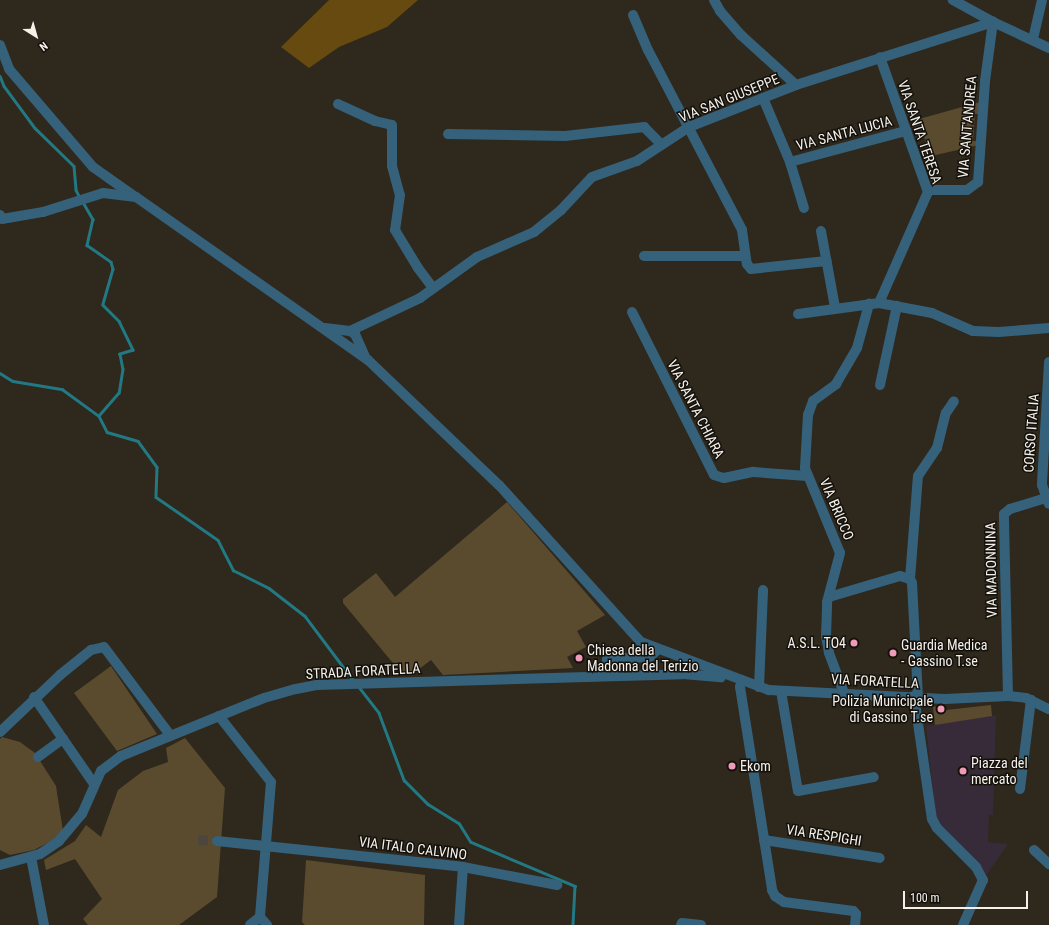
<!DOCTYPE html>
<html>
<head>
<meta charset="utf-8">
<style>
	body { margin:0 }
	#map { position:relative; width:1049px; height:925px; overflow:hidden; background:#2e281d; font-family:"Roboto Condensed",sans-serif }
	div>[style] { position:absolute }
	.commercial>* { inset:0; background:#372b39 }
	.green>* { inset:0; background:#5b4b2e }
	.forest>* { inset:0; background:#664a10 }
	.stream>* { height:2.5px; margin:-1.25px; padding:0 1.25px; transform-origin:1.25px; border-radius:1.25px; background:#227983 }
	.street-tunnel>* { height:10px; margin-top:-5px; transform-origin:0; background:repeating-linear-gradient(90deg,#4c463c 0 10px,transparent 0 15px) }
	.street>* { height:10px; margin:-5px; padding:0 5px; transform-origin:5px; border-radius:5px; background:#35617a }
	.dots>* { width:11px; height:11px; translate:-50% -50%; box-sizing:border-box; border:2px solid #14110c; border-radius:50% }
	span { translate:-50% -50%; white-space:nowrap; text-align:center; line-height:1.15; -webkit-text-stroke:3px #14110c; paint-order:stroke }
	.street-label { font-size:14px; color:#f5f1ea }
	.poi-label { font-size:14px; color:#f5f1ea }
	.right { translate:-100% -50%; text-align:right }
	.left { translate:0 -50%; text-align:left }
	.north { position:absolute; left:16px; top:16px; width:40px; height:40px; -webkit-text-stroke:3px #14110c; paint-order:stroke; rotate:143deg; font-size:11px; font-weight:700; line-height:16px; text-align:center; color:#f5f1ea }
	.north::after { content:''; display:block; margin:auto; width:14px; height:18px; background:#f5f1ea; clip-path:polygon(50% 0,100% 100%,50% 72%,0 100%) }
	.scale { position:absolute; left:903px; top:891px; width:125px; height:18px; box-sizing:border-box; border:2px solid #f5f1ea; border-top:0; padding-left:5px; font-size:12px; line-height:14px; white-space:nowrap; color:#f5f1ea; -webkit-text-stroke:3px #14110c; paint-order:stroke }
</style>
</head>
<body>
<div id="map">
	<div class="commercial">
		<div style="clip-path:polygon(996px 715px,993px 815px,989px 815px,988px 842px,1008px 844px,983px 880px,937px 828px,926px 726px)"></div>
	</div>
	<div class="green">
		<div style="clip-path:polygon(980px 102px,981px 114px,975px 114px,973px 141px,979px 141px,979px 145px,923px 158px,921px 152px,928px 149px,920px 125px,914px 127px,912px 121px)"></div>
		<div style="clip-path:polygon(507px 502px,605px 615px,577px 631px,586px 647px,567px 657px,573px 668px,443px 675px,431px 660px,411px 675px,402px 674px,343px 603px,343px 599px,376px 573px,395px 597px)"></div>
		<div style="clip-path:polygon(111px 666px,157px 734px,117px 751px,74px 693px)"></div>
		<div style="clip-path:polygon(945px 705px,946px 710px,991px 705px,992px 716px,935px 725px,933px 707px)"></div>
		<div style="clip-path:polygon(2px 737px,20px 742px,35px 753px,56px 786px,63px 831px,55px 839px,34px 850px,10px 855px,0 850px,0 739px)"></div>
		<div style="clip-path:polygon(185px 738px,225px 788px,217px 897px,179px 925px,88px 925px,83px 919px,102px 899px,75px 859px,46px 870px,44px 860px,75px 841px,86px 825px,101px 837px,118px 790px,143px 771px,168px 762px,166px 748px)"></div>
		<div style="clip-path:polygon(306px 860px,425px 875px,424px 925px,305px 925px,302px 922px)"></div>
	</div>
	<div class="forest">
		<div style="clip-path:polygon(329px 0,418px 0,387px 27px,339px 47px,309px 68px,281px 47px)"></div>
	</div>
	<div class="stream">
		<div style="left:0;top:76px;width:11px;rotate:68deg"></div>
		<div style="left:4px;top:86px;width:52px;rotate:53.6deg"></div>
		<div style="left:35px;top:128px;width:54px;rotate:44.3deg"></div>
		<div style="left:74px;top:166px;width:24px;rotate:85deg"></div>
		<div style="left:76px;top:190px;width:9px;rotate:63deg"></div>
		<div style="left:83px;top:202px;width:20px;rotate:60deg"></div>
		<div style="left:93px;top:219px;width:27px;rotate:103deg"></div>
		<div style="left:87px;top:245px;width:29px;rotate:35deg"></div>
		<div style="left:111px;top:262px;width:7px;rotate:74deg"></div>
		<div style="left:113px;top:269px;width:37px;rotate:106deg"></div>
		<div style="left:103px;top:305px;width:23px;rotate:45deg"></div>
		<div style="left:119px;top:321px;width:32px;rotate:64deg"></div>
		<div style="left:133px;top:350px;width:14px;rotate:163deg"></div>
		<div style="left:120px;top:354px;width:15px;rotate:79deg"></div>
		<div style="left:123px;top:369px;width:24px;rotate:99deg"></div>
		<div style="left:119px;top:393px;width:30px;rotate:131deg"></div>
		<div style="left:99px;top:416px;width:18px;rotate:63deg"></div>
		<div style="left:107px;top:432px;width:32px;rotate:16deg"></div>
		<div style="left:138px;top:441px;width:32px;rotate:54deg"></div>
		<div style="left:157px;top:467px;width:30px;rotate:92deg"></div>
		<div style="left:156px;top:497px;width:75px;rotate:34.7deg"></div>
		<div style="left:218px;top:540px;width:34px;rotate:63deg"></div>
		<div style="left:233px;top:570px;width:40px;rotate:26.6deg"></div>
		<div style="left:269px;top:588px;width:46px;rotate:37.9deg"></div>
		<div style="left:305px;top:616px;width:80px;rotate:53.1deg"></div>
		<div style="left:0;top:373px;width:15px;rotate:32deg"></div>
		<div style="left:13px;top:381px;width:50px;rotate:9.3deg"></div>
		<div style="left:62px;top:389px;width:46px;rotate:36.1deg"></div>
		<div style="left:359px;top:687px;width:33px;rotate:52deg"></div>
		<div style="left:379px;top:713px;width:72px;rotate:69.5deg"></div>
		<div style="left:404px;top:780px;width:34px;rotate:45deg"></div>
		<div style="left:428px;top:804px;width:36px;rotate:32deg"></div>
		<div style="left:459px;top:823px;width:22px;rotate:58deg"></div>
		<div style="left:471px;top:842px;width:113px;rotate:22.9deg"></div>
		<div style="left:575px;top:886px;width:39px;rotate:93deg"></div>
	</div>
	<div class="street-tunnel">
		<div style="left:198px;top:840px;width:19px;rotate:3deg"></div>
	</div>
	<div class="street">
		<div style="left:714px;top:0;width:13px;rotate:61deg"></div>
		<div style="left:720px;top:11px;width:32px;rotate:49deg"></div>
		<div style="left:741px;top:35px;width:74px;rotate:42.3deg"></div>
		<div style="left:633px;top:15px;width:38px;rotate:67deg"></div>
		<div style="left:648px;top:50px;width:203px;rotate:62.4deg"></div>
		<div style="left:742px;top:230px;width:34px;rotate:82deg"></div>
		<div style="left:747px;top:264px;width:6px;rotate:51deg"></div>
		<div style="left:751px;top:269px;width:76px;rotate:-6deg"></div>
		<div style="left:1033px;top:39px;width:40px;rotate:-77deg"></div>
		<div style="left:0;top:45px;width:26px;rotate:69deg"></div>
		<div style="left:9px;top:69px;width:129px;rotate:49.4deg"></div>
		<div style="left:93px;top:167px;width:50px;rotate:35.3deg"></div>
		<div style="left:763px;top:98px;width:69px;rotate:67.1deg"></div>
		<div style="left:790px;top:162px;width:48px;rotate:73.1deg"></div>
		<div style="left:338px;top:104px;width:41px;rotate:24.7deg"></div>
		<div style="left:375px;top:121px;width:17px;rotate:13deg"></div>
		<div style="left:392px;top:125px;width:41px;rotate:90deg"></div>
		<div style="left:392px;top:166px;width:30px;rotate:75deg"></div>
		<div style="left:400px;top:195px;width:35px;rotate:98deg"></div>
		<div style="left:395px;top:230px;width:44px;rotate:58.8deg"></div>
		<div style="left:418px;top:268px;width:25px;rotate:53deg"></div>
		<div style="left:448px;top:134px;width:117px;rotate:1deg"></div>
		<div style="left:565px;top:136px;width:80px;rotate:-6.5deg"></div>
		<div style="left:644px;top:127px;width:25px;rotate:45deg"></div>
		<div style="left:790px;top:162px;width:120px;rotate:-15deg"></div>
		<div style="left:928px;top:192px;width:4px;rotate:-34deg"></div>
		<div style="left:931px;top:190px;width:36px"></div>
		<div style="left:967px;top:190px;width:14px;rotate:-36deg"></div>
		<div style="left:978px;top:182px;width:101px;rotate:-86deg"></div>
		<div style="left:985px;top:81px;width:60px;rotate:-82.3deg"></div>
		<div style="left:993px;top:22px;width:46px;rotate:-151.2deg"></div>
		<div style="left:0;top:215px;width:4px;rotate:63deg"></div>
		<div style="left:2px;top:219px;width:42px;rotate:-9.7deg"></div>
		<div style="left:43px;top:212px;width:63px;rotate:-17.6deg"></div>
		<div style="left:103px;top:193px;width:33px;rotate:7deg"></div>
		<div style="left:136px;top:197px;width:284px;rotate:35.1deg"></div>
		<div style="left:368px;top:360px;width:181px;rotate:43.7deg"></div>
		<div style="left:499px;top:485px;width:212px;rotate:47.9deg"></div>
		<div style="left:641px;top:642px;width:137px;rotate:20.6deg"></div>
		<div style="left:769px;top:690px;width:176px;rotate:2.9deg"></div>
		<div style="left:945px;top:699px;width:63px;rotate:-2.7deg"></div>
		<div style="left:1008px;top:696px;width:18px;rotate:6deg"></div>
		<div style="left:1026px;top:698px;width:25px;rotate:26deg"></div>
		<div style="left:821px;top:231px;width:77px;rotate:79.6deg"></div>
		<div style="left:644px;top:256px;width:101px"></div>
		<div style="left:879px;top:303px;width:121px;rotate:-66.2deg"></div>
		<div style="left:928px;top:192px;width:143px;rotate:-109.6deg"></div>
		<div style="left:632px;top:312px;width:182px;rotate:63.3deg"></div>
		<div style="left:714px;top:475px;width:10px;rotate:17deg"></div>
		<div style="left:724px;top:478px;width:30px;rotate:-12deg"></div>
		<div style="left:753px;top:472px;width:54px;rotate:4.2deg"></div>
		<div style="left:798px;top:314px;width:82px;rotate:-7.7deg"></div>
		<div style="left:879px;top:303px;width:54px;rotate:10.7deg"></div>
		<div style="left:932px;top:313px;width:45px;rotate:23.7deg"></div>
		<div style="left:973px;top:331px;width:26px;rotate:2deg"></div>
		<div style="left:999px;top:332px;width:50px;rotate:-4.6deg"></div>
		<div style="left:325px;top:328px;width:25px;rotate:7deg"></div>
		<div style="left:350px;top:331px;width:77px;rotate:-25.2deg"></div>
		<div style="left:420px;top:298px;width:70px;rotate:-35.7deg"></div>
		<div style="left:477px;top:257px;width:62px;rotate:-23.7deg"></div>
		<div style="left:534px;top:232px;width:35px;rotate:-39deg"></div>
		<div style="left:561px;top:210px;width:45px;rotate:-46.8deg"></div>
		<div style="left:592px;top:177px;width:48px;rotate:-19.6deg"></div>
		<div style="left:637px;top:161px;width:62px;rotate:-33.2deg"></div>
		<div style="left:689px;top:127px;width:115px;rotate:-21.4deg"></div>
		<div style="left:796px;top:85px;width:207px;rotate:-17.7deg"></div>
		<div style="left:993px;top:22px;width:62px;rotate:24.9deg"></div>
		<div style="left:350px;top:331px;width:6px;rotate:31deg"></div>
		<div style="left:355px;top:334px;width:24px;rotate:66deg"></div>
		<div style="left:1049px;top:362px;width:123px;rotate:93.3deg"></div>
		<div style="left:1042px;top:485px;width:20px;rotate:70deg"></div>
		<div style="left:880px;top:385px;width:81px;rotate:-77.9deg"></div>
		<div style="left:910px;top:579px;width:103px;rotate:-85.6deg"></div>
		<div style="left:918px;top:476px;width:34px;rotate:-56deg"></div>
		<div style="left:937px;top:448px;width:36px;rotate:-76deg"></div>
		<div style="left:946px;top:413px;width:14px;rotate:-56deg"></div>
		<div style="left:829px;top:597px;width:74px;rotate:-16.5deg"></div>
		<div style="left:900px;top:576px;width:10px;rotate:17deg"></div>
		<div style="left:910px;top:579px;width:4px;rotate:63deg"></div>
		<div style="left:912px;top:583px;width:114px;rotate:87deg"></div>
		<div style="left:606px;top:676px;width:17px;rotate:-87deg"></div>
		<div style="left:607px;top:659px;width:43px;rotate:-2.7deg"></div>
		<div style="left:650px;top:657px;width:11px;rotate:-45deg"></div>
		<div style="left:742px;top:680px;width:7px;rotate:106deg"></div>
		<div style="left:740px;top:687px;width:206px;rotate:81deg"></div>
		<div style="left:772px;top:890px;width:7px;rotate:63deg"></div>
		<div style="left:775px;top:896px;width:11px;rotate:34deg"></div>
		<div style="left:784px;top:902px;width:70px;rotate:7.4deg"></div>
		<div style="left:853px;top:911px;width:4px;rotate:45deg"></div>
		<div style="left:856px;top:914px;width:11px;rotate:95deg"></div>
		<div style="left:759px;top:687px;width:97px;rotate:-87.6deg"></div>
		<div style="left:781px;top:691px;width:101px;rotate:80.4deg"></div>
		<div style="left:798px;top:791px;width:77px;rotate:-10.4deg"></div>
		<div style="left:844px;top:693px;width:43px;rotate:-110.6deg"></div>
		<div style="left:829px;top:653px;width:17px;rotate:-100deg"></div>
		<div style="left:826px;top:636px;width:34px;rotate:-88deg"></div>
		<div style="left:827px;top:602px;width:51px;rotate:-75.1deg"></div>
		<div style="left:840px;top:553px;width:92px;rotate:-112.4deg"></div>
		<div style="left:805px;top:468px;width:53px;rotate:-86.8deg"></div>
		<div style="left:808px;top:415px;width:15px;rotate:-70deg"></div>
		<div style="left:813px;top:401px;width:29px;rotate:-36deg"></div>
		<div style="left:836px;top:384px;width:42px;rotate:-59.7deg"></div>
		<div style="left:857px;top:348px;width:46px;rotate:-74.7deg"></div>
		<div style="left:914px;top:696px;width:124px;rotate:81.7deg"></div>
		<div style="left:932px;top:819px;width:10px;rotate:61deg"></div>
		<div style="left:937px;top:828px;width:55px;rotate:45deg"></div>
		<div style="left:976px;top:867px;width:15px;rotate:62deg"></div>
		<div style="left:983px;top:880px;width:49px;rotate:114deg"></div>
		<div style="left:1008px;top:696px;width:182px;rotate:-91.3deg"></div>
		<div style="left:1004px;top:514px;width:8px;rotate:-40deg"></div>
		<div style="left:1010px;top:509px;width:41px;rotate:-17.1deg"></div>
		<div style="left:34px;top:697px;width:106px;rotate:55.4deg"></div>
		<div style="left:219px;top:716px;width:84px;rotate:51.8deg"></div>
		<div style="left:271px;top:782px;width:135px;rotate:94.7deg"></div>
		<div style="left:260px;top:917px;width:11px;rotate:49deg"></div>
		<div style="left:0;top:732px;width:83px;rotate:-43.5deg"></div>
		<div style="left:60px;top:675px;width:40px;rotate:-39deg"></div>
		<div style="left:91px;top:650px;width:13px;rotate:-13deg"></div>
		<div style="left:104px;top:647px;width:110px;rotate:53.1deg"></div>
		<div style="left:38px;top:757px;width:31px;rotate:-36deg"></div>
		<div style="left:1020px;top:789px;width:90px;rotate:-83deg"></div>
		<div style="left:764px;top:840px;width:117px;rotate:8.8deg"></div>
		<div style="left:217px;top:841px;width:247px;rotate:6deg"></div>
		<div style="left:463px;top:867px;width:96px;rotate:10.8deg"></div>
		<div style="left:1034px;top:850px;width:21px;rotate:43deg"></div>
		<div style="left:31px;top:857px;width:69px;rotate:79.2deg"></div>
		<div style="left:0;top:865px;width:41px;rotate:-15.4deg"></div>
		<div style="left:40px;top:854px;width:23px;rotate:-34deg"></div>
		<div style="left:59px;top:841px;width:35px;rotate:-50deg"></div>
		<div style="left:82px;top:814px;width:47px;rotate:-66.2deg"></div>
		<div style="left:101px;top:771px;width:25px;rotate:-37deg"></div>
		<div style="left:121px;top:756px;width:154px;rotate:-22.1deg"></div>
		<div style="left:264px;top:698px;width:33px;rotate:-16deg"></div>
		<div style="left:296px;top:689px;width:21px;rotate:-11deg"></div>
		<div style="left:317px;top:685px;width:366px;rotate:-1.7deg"></div>
		<div style="left:683px;top:674px;width:38px;rotate:5deg"></div>
		<div style="left:250px;top:925px;width:13px;rotate:-39deg"></div>
		<div style="left:459px;top:925px;width:58px;rotate:-86.1deg"></div>
		<div style="left:681px;top:925px;width:2px;rotate:-63deg"></div>
		<div style="left:682px;top:923px;width:19px;rotate:6deg"></div>
	</div>
	<div class="dots">
		<div style="left:854px;top:643px;background:#ef9ab7"></div>
		<div style="left:893px;top:653px;background:#ef9ab7"></div>
		<div style="left:579px;top:658px;background:#ef9ab7"></div>
		<div style="left:941px;top:709px;background:#ef9ab7"></div>
		<div style="left:732px;top:766px;background:#ef9ab7"></div>
		<div style="left:963px;top:771px;background:#ef9ab7"></div>
	</div>
	<div class="street-label">
		<span style="left:729px;top:98px;rotate:-22deg">VIA SAN GIUSEPPE</span>
		<span style="left:967px;top:127px;rotate:-85deg">VIA SANT'ANDREA</span>
		<span style="left:920px;top:132px;rotate:71deg">VIA SANTA TERESA</span>
		<span style="left:844px;top:133px;rotate:-15deg">VIA SANTA LUCIA</span>
		<span style="left:696px;top:409px;rotate:63deg">VIA SANTA CHIARA</span>
		<span style="left:1031px;top:433px;rotate:-86deg">CORSO ITALIA</span>
		<span style="left:837px;top:509px;rotate:67deg">VIA BRICCO</span>
		<span style="left:991px;top:570px;rotate:-91deg">VIA MADONNINA</span>
		<span style="left:363px;top:671px;rotate:-3deg">STRADA FORATELLA</span>
		<span style="left:875px;top:681px;rotate:3deg">VIA FORATELLA</span>
		<span style="left:824px;top:835px;rotate:9deg">VIA RESPIGHI</span>
		<span style="left:413px;top:848px;rotate:7deg">VIA ITALO CALVINO</span>
	</div>
	<div class="poi-label">
		<span class="right" style="left:846px;top:643px">A.S.L. TO4</span>
		<span class="left" style="left:901px;top:653px">Guardia Medica<br>- Gassino T.se</span>
		<span class="left" style="left:587px;top:658px">Chiesa della<br>Madonna del Terizio</span>
		<span class="right" style="left:933px;top:709px">Polizia Municipale<br>di Gassino T.se</span>
		<span class="left" style="left:971px;top:771px">Piazza del<br>mercato</span>
		<span class="left" style="left:740px;top:766px">Ekom</span>
	</div>
	<div class="north">N</div>
	<div class="scale">100 m</div>
</div>
</body>
</html>
